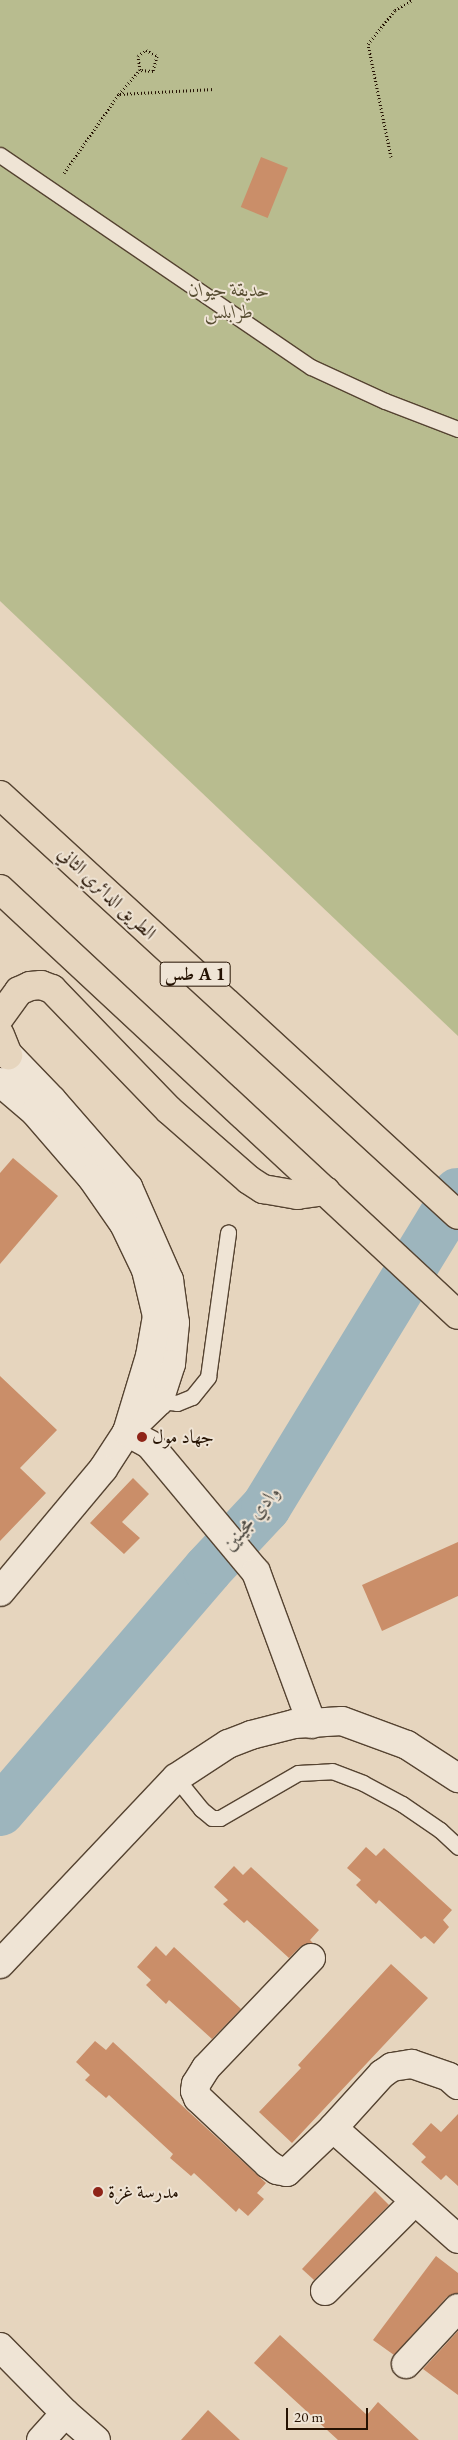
<!DOCTYPE html>
<html>
<head>
<meta charset="utf-8">
<style>
	body { margin:0 }
	#map { position:relative; width:458px; height:2440px; overflow:hidden; background:#e6d5be; font-family:"EB Garamond",Amiri,serif }
	div>[style] { position:absolute }
	.green>* { inset:0; background:#b8bc8f }
	.river>* { height:50px; margin:-25px; padding:0 25px; transform-origin:25px; border-radius:25px; background:#9db5bd }
	.building>* { inset:0; background:#ca8e69; transform-origin:0 0 }
	.path>* { height:3px; margin-top:-1.5px; transform-origin:0; background:repeating-linear-gradient(90deg,#251202 0 1px,transparent 0 3.5px) }
	.roads { filter:drop-shadow(1px 0 #554331) drop-shadow(-1px 0 #554331) drop-shadow(0 1px #554331) drop-shadow(0 -1px #554331) }
	.service>* { height:15px; margin:-7.5px; padding:0 7.5px; transform-origin:7.5px; border-radius:7.5px; background:#efe4d5 }
	.minor>* { height:28px; margin:-14px; padding:0 14px; transform-origin:14px; border-radius:14px; background:#efe4d5 }
	.trunk>* { height:28px; margin:-14px; padding:0 14px; transform-origin:14px; border-radius:14px; background:#e6d5be }
	.dots>* { width:14px; height:14px; translate:-50% -50%; box-sizing:border-box; border:2px solid #efe4d5; border-radius:50% }
	span { translate:-50% -50%; white-space:nowrap; text-align:center; line-height:1.15; -webkit-text-stroke:4px #efe4d5; paint-order:stroke }
	.shield-label span { padding:1px 4px; background:#efe4d5; border:1px solid; border-radius:4px; -webkit-text-stroke-width:0 }
	.shield-label { font-size:18px; color:#251202; font-weight:700 }
	.park-label { font-size:19px; color:#584e33; font-style:italic }
	.street-label { font-size:19px; color:#251202 }
	.poi-label { font-size:19px; color:#251202 }
	.left { translate:0 -50%; text-align:left }
	.water-label { font-size:20px; color:#4f4b43; font-style:italic }
	.scale { position:absolute; left:286px; top:2408px; width:82px; height:22px; box-sizing:border-box; border:2px solid #251202; border-top:0; padding-left:6px; font-size:15px; line-height:18px; white-space:nowrap; color:#251202; -webkit-text-stroke:4px #efe4d5; paint-order:stroke }
</style>
</head>
<body>
<div id="map">
	<div class="green">
		<div style="clip-path:polygon(0 0,458px 0,458px 1036px,0 601px)"></div>
	</div>
	<div class="river">
		<div style="left:0;top:1811px;width:319px;rotate:-49.3deg"></div>
		<div style="left:208px;top:1569px;width:85px;rotate:-46.9deg"></div>
		<div style="left:266px;top:1507px;width:368px;rotate:-58.6deg"></div>
	</div>
	<div class="building">
		<div style="left:261px;top:157px;width:29px;height:54px;rotate:22deg"></div>
		<div style="clip-path:polygon(13px 1158px,58px 1196px,0 1264px,0 1173px)"></div>
		<div style="clip-path:polygon(0 1376px,57px 1430px,20px 1468px,46px 1493px,0 1541px)"></div>
		<div style="clip-path:polygon(133px 1478px,149px 1494px,122px 1522px,140px 1538px,124px 1554px,90px 1523px)"></div>
		<div style="clip-path:polygon(458px 1542px,458px 1596px,382px 1631px,362px 1585px)"></div>
		<div style="clip-path:polygon(366px 1847px,376px 1856px,384px 1848px,452px 1910px,443px 1920px,449px 1927px,434px 1944px,425px 1936px,421px 1939px,379px 1900px,376px 1904px,356px 1885px,361px 1880px,347px 1868px)"></div>
		<div style="clip-path:polygon(234px 1866px,243px 1875px,251px 1867px,319px 1930px,310px 1940px,313px 1943px,300px 1947px,289px 1958px,247px 1920px,244px 1923px,223px 1904px,228px 1900px,214px 1887px)"></div>
		<div style="clip-path:polygon(156px 1946px,166px 1956px,174px 1947px,241px 2009px,212px 2039px,169px 2000px,166px 2004px,146px 1985px,151px 1980px,137px 1967px)"></div>
		<div style="clip-path:polygon(391px 1964px,428px 1998px,292px 2143px,259px 2112px,301px 2068px,298px 2065px)"></div>
		<div style="clip-path:polygon(95px 2041px,106px 2050px,113px 2042px,266px 2183px,257px 2193px,264px 2199px,248px 2216px,239px 2208px,236px 2212px,194px 2173px,191px 2176px,170px 2158px,173px 2154px,109px 2095px,106px 2098px,85px 2080px,90px 2075px,76px 2062px)"></div>
		<div style="clip-path:polygon(458px 2114px,458px 2186px,446px 2175px,441px 2180px,421px 2162px,426px 2157px,412px 2144px,431px 2123px,441px 2132px)"></div>
		<div style="clip-path:polygon(375px 2191px,389px 2205px,314px 2280px,302px 2269px)"></div>
		<div style="clip-path:polygon(436px 2256px,458px 2273px,458px 2293px,447px 2297px,394px 2355px,373px 2340px)"></div>
		<div style="clip-path:polygon(458px 2331px,458px 2395px,423px 2369px)"></div>
		<div style="clip-path:polygon(280px 2335px,367px 2415px,378px 2402px,419px 2440px,338px 2440px,254px 2363px)"></div>
		<div style="clip-path:polygon(208px 2410px,240px 2440px,181px 2440px)"></div>
	</div>
	<div class="path">
		<div style="left:120px;top:94px;width:94px;rotate:-3deg"></div>
		<div style="left:391px;top:157px;width:115px;rotate:-101.5deg"></div>
		<div style="left:368px;top:44px;width:43px;rotate:-51.5deg"></div>
		<div style="left:395px;top:10px;width:20px;rotate:-30deg"></div>
		<div style="left:64px;top:173px;width:96px;rotate:-55.2deg"></div>
		<div style="left:119px;top:94px;width:32px;rotate:-49deg"></div>
		<div style="left:140px;top:70px;width:14px;rotate:-98deg"></div>
		<div style="left:138px;top:56px;width:10px;rotate:-37deg"></div>
		<div style="left:146px;top:50px;width:13px;rotate:29deg"></div>
		<div style="left:157px;top:56px;width:16px;rotate:105deg"></div>
		<div style="left:153px;top:71px;width:13px;rotate:-176deg"></div>
	</div>
	<div class="roads">
		<div class="service">
			<div style="left:0;top:155px;width:376px;rotate:34.3deg"></div>
			<div style="left:311px;top:367px;width:81px;rotate:24.7deg"></div>
			<div style="left:385px;top:401px;width:78px;rotate:21deg"></div>
			<div style="left:159px;top:1401px;width:18px;rotate:6deg"></div>
			<div style="left:177px;top:1403px;width:16px;rotate:-22deg"></div>
			<div style="left:192px;top:1397px;width:26px;rotate:-51deg"></div>
			<div style="left:208px;top:1377px;width:146px;rotate:-82.1deg"></div>
			<div style="left:176px;top:1778px;width:40px;rotate:51deg"></div>
			<div style="left:201px;top:1809px;width:14px;rotate:39deg"></div>
			<div style="left:212px;top:1818px;width:8px"></div>
			<div style="left:220px;top:1818px;width:90px;rotate:-30deg"></div>
			<div style="left:298px;top:1773px;width:34px;rotate:-3deg"></div>
			<div style="left:332px;top:1771px;width:33px;rotate:21deg"></div>
			<div style="left:363px;top:1783px;width:44px;rotate:28.3deg"></div>
			<div style="left:402px;top:1804px;width:46px;rotate:34.4deg"></div>
			<div style="left:440px;top:1830px;width:25px;rotate:43deg"></div>
		</div>
		<div class="minor">
			<div style="left:0;top:1046px;width:75px;rotate:46.1deg"></div>
			<div style="left:52px;top:1100px;width:116px;rotate:48.9deg"></div>
			<div style="left:128px;top:1187px;width:102px;rotate:66.2deg"></div>
			<div style="left:169px;top:1280px;width:43px;rotate:82.1deg"></div>
			<div style="left:175px;top:1323px;width:41px;rotate:95.6deg"></div>
			<div style="left:171px;top:1364px;width:39px;rotate:108deg"></div>
			<div style="left:159px;top:1401px;width:45px;rotate:135.9deg"></div>
			<div style="left:127px;top:1432px;width:44px;rotate:123deg"></div>
			<div style="left:103px;top:1469px;width:160px;rotate:129.9deg"></div>
			<div style="left:0;top:1082px;width:46px;rotate:40.6deg"></div>
			<div style="left:35px;top:1112px;width:87px;rotate:49.2deg"></div>
			<div style="left:92px;top:1178px;width:56px;rotate:55.2deg"></div>
			<div style="left:124px;top:1224px;width:51px;rotate:64.4deg"></div>
			<div style="left:146px;top:1270px;width:47px;rotate:76.6deg"></div>
			<div style="left:157px;top:1316px;width:41px;rotate:99.9deg"></div>
			<div style="left:150px;top:1356px;width:79px;rotate:106.8deg"></div>
			<div style="left:127px;top:1432px;width:26px;rotate:29deg"></div>
			<div style="left:150px;top:1445px;width:165px;rotate:50.2deg"></div>
			<div style="left:256px;top:1572px;width:162px;rotate:69.8deg"></div>
			<div style="left:311px;top:1958px;width:152px;rotate:133.7deg"></div>
			<div style="left:206px;top:2068px;width:19px;rotate:122deg"></div>
			<div style="left:196px;top:2084px;width:7px;rotate:98deg"></div>
			<div style="left:195px;top:2091px;width:8px;rotate:67deg"></div>
			<div style="left:198px;top:2098px;width:96px;rotate:43.3deg"></div>
			<div style="left:268px;top:2164px;width:11px;rotate:34deg"></div>
			<div style="left:277px;top:2170px;width:10px;rotate:11deg"></div>
			<div style="left:287px;top:2172px;width:64px;rotate:-43.7deg"></div>
			<div style="left:333px;top:2128px;width:73px;rotate:-47.8deg"></div>
			<div style="left:382px;top:2074px;width:12px;rotate:-35deg"></div>
			<div style="left:392px;top:2067px;width:20px;rotate:-9deg"></div>
			<div style="left:412px;top:2064px;width:39px;rotate:19deg"></div>
			<div style="left:449px;top:2077px;width:12px;rotate:42deg"></div>
			<div style="left:0;top:1964px;width:256px;rotate:-46.6deg"></div>
			<div style="left:176px;top:1778px;width:62px;rotate:-33.2deg"></div>
			<div style="left:228px;top:1744px;width:25px;rotate:-21deg"></div>
			<div style="left:251px;top:1735px;width:44px;rotate:-14.3deg"></div>
			<div style="left:294px;top:1724px;width:48px;rotate:-3.6deg"></div>
			<div style="left:342px;top:1721px;width:69px;rotate:20.3deg"></div>
			<div style="left:407px;top:1745px;width:61px;rotate:32.9deg"></div>
			<div style="left:333px;top:2128px;width:167px;rotate:41.6deg"></div>
			<div style="left:325px;top:2291px;width:127px;rotate:-45deg"></div>
			<div style="left:0;top:2347px;width:93px;rotate:45.4deg"></div>
			<div style="left:65px;top:2413px;width:41px;rotate:41.1deg"></div>
			<div style="left:406px;top:2364px;width:76px;rotate:-47.1deg"></div>
			<div style="left:41px;top:2440px;width:36px;rotate:-48deg"></div>
		</div>
		<div class="trunk">
			<div style="left:0;top:795px;width:621px;rotate:42.52deg"></div>
			<div style="left:0;top:889px;width:625px;rotate:42.93deg"></div>
			<div style="left:0;top:1017px;width:32px;rotate:-54deg"></div>
			<div style="left:19px;top:991px;width:12px;rotate:-24deg"></div>
			<div style="left:30px;top:986px;width:11px;rotate:-5deg"></div>
			<div style="left:41px;top:985px;width:12px;rotate:20deg"></div>
			<div style="left:52px;top:989px;width:168px;rotate:46deg"></div>
			<div style="left:169px;top:1110px;width:106px;rotate:41.2deg"></div>
			<div style="left:249px;top:1180px;width:17px;rotate:33deg"></div>
			<div style="left:263px;top:1189px;width:35px;rotate:10deg"></div>
			<div style="left:297px;top:1195px;width:29px;rotate:-8deg"></div>
			<div style="left:0;top:1035px;width:22px;rotate:68deg"></div>
		</div>
	</div>
	<div class="dots">
		<div style="left:142px;top:1437px;background:#8f2418"></div>
		<div style="left:98px;top:2192px;background:#8f2418"></div>
	</div>
	<div class="shield-label">
		<span style="left:195px;top:974px">طس A 1</span>
	</div>
	<div class="park-label">
		<span style="left:229px;top:301px">حديقة حيوان<br>طرابلس</span>
	</div>
	<div class="street-label">
		<span style="left:107px;top:893px;rotate:43deg">الطريق الدائري الثاني</span>
	</div>
	<div class="poi-label">
		<span class="left" style="left:152px;top:1437px">جهاد مول</span>
		<span class="left" style="left:108px;top:2192px">مدرسة غزة</span>
	</div>
	<div class="water-label">
		<span style="left:251px;top:1518px;rotate:-50deg">وادي مجينين</span>
	</div>
	<div class="scale">20 m</div>
</div>
</body>
</html>
